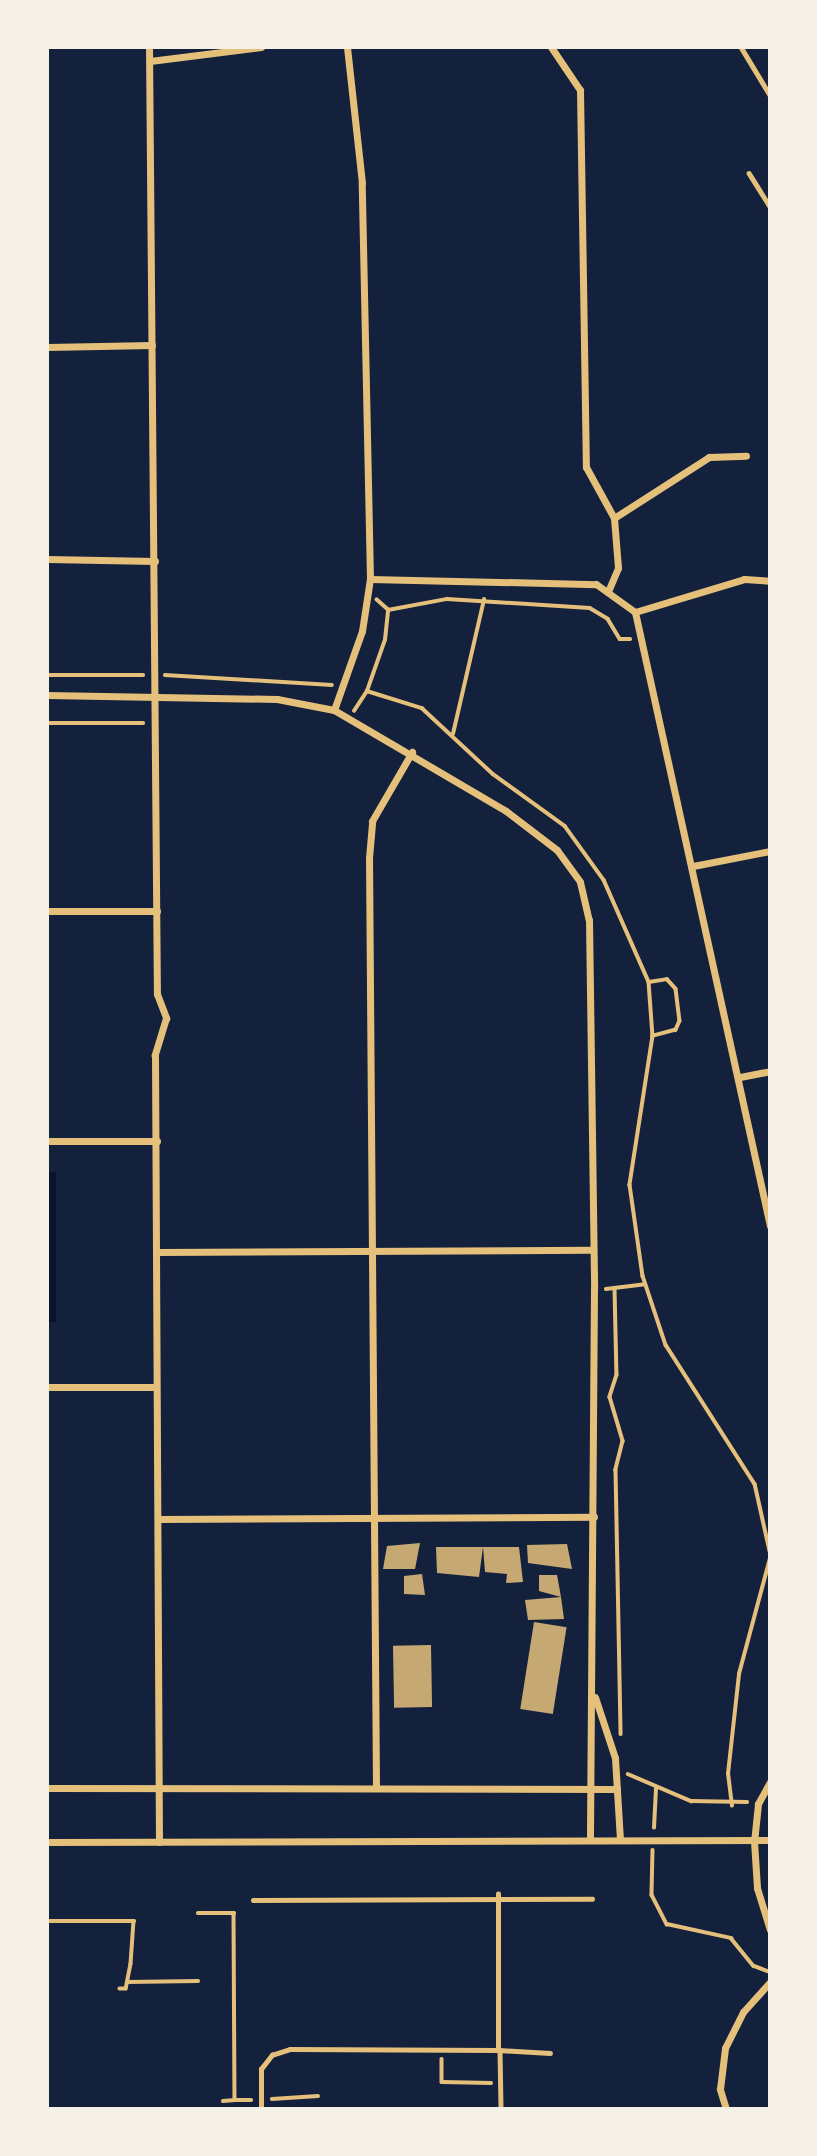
<!DOCTYPE html>
<html>
<head>
<meta charset="utf-8">
<style>
	body { margin:0 }
	#map { position:relative; width:817px; height:2156px; overflow:hidden; background:#14213d; font-family:"Nunito Sans",sans-serif }
	div>[style] { position:absolute }
	.water>* { inset:0; background:#0b132b; transform-origin:0 0 }
	.building>* { inset:0; background:#c6a872; transform-origin:0 0 }
	.path>* { height:3.5px; margin:-1.75px; padding:0 1.75px; transform-origin:1.75px; border-radius:1.75px; background:#e5c07b }
	.service>* { height:4.5px; margin:-2.25px; padding:0 2.25px; transform-origin:2.25px; border-radius:2.25px; background:#e5c07b }
	.minor>* { height:7px; margin:-3.5px; padding:0 3.5px; transform-origin:3.5px; border-radius:3.5px; background:#e5c07b }
	span { translate:-50% -50%; white-space:nowrap; text-align:center; line-height:1.15; -webkit-text-stroke:7px #f6f1e7; paint-order:stroke }
	.frame { position:absolute; inset:0; border:49px solid #f6f1e7; pointer-events:none }
</style>
</head>
<body>
<div id="map">
	<div class="water">
		<div style="left:47px;top:1172px;width:9px;height:150px"></div>
	</div>
	<div class="building">
		<div style="clip-path:polygon(420px 1543px,415px 1569px,383px 1569px,387px 1546px)"></div>
		<div style="clip-path:polygon(567px 1544px,572px 1569px,528px 1563px,527px 1545px)"></div>
		<div style="clip-path:polygon(436px 1547px,483px 1547px,479px 1577px,437px 1573px)"></div>
		<div style="clip-path:polygon(483px 1547px,519px 1547px,523px 1582px,506px 1583px,507px 1574px,485px 1572px)"></div>
		<div style="clip-path:polygon(422px 1574px,425px 1595px,404px 1594px,404px 1576px)"></div>
		<div style="clip-path:polygon(539px 1575px,557px 1575px,561px 1597px,539px 1591px)"></div>
		<div style="clip-path:polygon(561px 1597px,564px 1619px,528px 1620px,525px 1600px)"></div>
		<div style="left:534px;top:1622px;width:33px;height:88px;rotate:9deg"></div>
		<div style="left:431px;top:1645px;width:62px;height:38px;rotate:89deg"></div>
	</div>
	<div class="path">
		<div style="left:388px;top:610px;width:60px;rotate:-10.6deg"></div>
		<div style="left:447px;top:599px;width:143px;rotate:3.6deg"></div>
		<div style="left:590px;top:608px;width:21px;rotate:31deg"></div>
		<div style="left:608px;top:619px;width:23px;rotate:59deg"></div>
		<div style="left:620px;top:639px;width:10px"></div>
		<div style="left:47px;top:675px;width:96px"></div>
		<div style="left:165px;top:675px;width:167px;rotate:3.4deg"></div>
		<div style="left:367px;top:691px;width:54px;rotate:-70.6deg"></div>
		<div style="left:385px;top:640px;width:30px;rotate:-84deg"></div>
		<div style="left:388px;top:610px;width:15px;rotate:-138deg"></div>
		<div style="left:354px;top:711px;width:24px;rotate:-57deg"></div>
		<div style="left:367px;top:691px;width:58px;rotate:17.2deg"></div>
		<div style="left:422px;top:708px;width:97px;rotate:42.9deg"></div>
		<div style="left:493px;top:774px;width:89px;rotate:35.8deg"></div>
		<div style="left:565px;top:826px;width:67px;rotate:54.2deg"></div>
		<div style="left:604px;top:880px;width:111px;rotate:66.2deg"></div>
		<div style="left:649px;top:982px;width:54px;rotate:85.8deg"></div>
		<div style="left:653px;top:1036px;width:151px;rotate:98.8deg"></div>
		<div style="left:630px;top:1185px;width:92px;rotate:81.9deg"></div>
		<div style="left:643px;top:1276px;width:73px;rotate:71.6deg"></div>
		<div style="left:666px;top:1345px;width:165px;rotate:57.4deg"></div>
		<div style="left:755px;top:1484px;width:69px;rotate:77.4deg"></div>
		<div style="left:47px;top:723px;width:96px"></div>
		<div style="left:453px;top:734px;width:138px;rotate:-77deg"></div>
		<div style="left:649px;top:982px;width:18px;rotate:-9deg"></div>
		<div style="left:667px;top:979px;width:13px;rotate:48deg"></div>
		<div style="left:676px;top:989px;width:32px;rotate:83deg"></div>
		<div style="left:680px;top:1021px;width:10px;rotate:114deg"></div>
		<div style="left:676px;top:1030px;width:24px;rotate:165deg"></div>
		<div style="left:606px;top:1289px;width:39px;rotate:-7deg"></div>
		<div style="left:615px;top:1289px;width:86px;rotate:88.7deg"></div>
		<div style="left:617px;top:1375px;width:23px;rotate:108deg"></div>
		<div style="left:610px;top:1397px;width:46px;rotate:73.5deg"></div>
		<div style="left:623px;top:1441px;width:30px;rotate:104deg"></div>
		<div style="left:616px;top:1470px;width:264px;rotate:88.9deg"></div>
		<div style="left:628px;top:1774px;width:69px;rotate:23.2deg"></div>
		<div style="left:691px;top:1801px;width:56px;rotate:1deg"></div>
		<div style="left:732px;top:1806px;width:32px;rotate:-97deg"></div>
		<div style="left:728px;top:1774px;width:101px;rotate:-83.7deg"></div>
		<div style="left:739px;top:1674px;width:120px;rotate:-75deg"></div>
		<div style="left:654px;top:1828px;width:40px;rotate:-87.1deg"></div>
		<div style="left:653px;top:1850px;width:45px;rotate:91.3deg"></div>
		<div style="left:652px;top:1895px;width:33px;rotate:63deg"></div>
		<div style="left:667px;top:1924px;width:66px;rotate:12.3deg"></div>
		<div style="left:731px;top:1938px;width:36px;rotate:51deg"></div>
		<div style="left:754px;top:1966px;width:15px;rotate:20deg"></div>
		<div style="left:198px;top:1913px;width:36px"></div>
		<div style="left:234px;top:1913px;width:187px;rotate:89.7deg"></div>
		<div style="left:235px;top:2100px;width:16px"></div>
		<div style="left:47px;top:1921px;width:87px"></div>
		<div style="left:134px;top:1921px;width:43px;rotate:94deg"></div>
		<div style="left:131px;top:1964px;width:25px;rotate:101deg"></div>
		<div style="left:126px;top:1989px;width:6px;rotate:180deg"></div>
		<div style="left:127px;top:1982px;width:71px;rotate:-0.8deg"></div>
		<div style="left:442px;top:2059px;width:23px;rotate:90deg"></div>
		<div style="left:442px;top:2082px;width:49px;rotate:1.2deg"></div>
		<div style="left:272px;top:2099px;width:46px;rotate:-3.7deg"></div>
		<div style="left:223px;top:2101px;width:12px;rotate:-5deg"></div>
	</div>
	<div class="service">
		<div style="left:741px;top:47px;width:56px;rotate:58.9deg"></div>
		<div style="left:749px;top:173px;width:40px;rotate:58deg"></div>
		<div style="left:253px;top:1900px;width:339px;rotate:-0.2deg"></div>
		<div style="left:499px;top:2050px;width:51px;rotate:3.4deg"></div>
		<div style="left:500px;top:2050px;width:59px;rotate:89deg"></div>
		<div style="left:261px;top:2109px;width:40px;rotate:-90deg"></div>
		<div style="left:261px;top:2069px;width:18px;rotate:-52deg"></div>
		<div style="left:272px;top:2055px;width:19px;rotate:-18deg"></div>
		<div style="left:290px;top:2049px;width:208px;rotate:0.3deg"></div>
		<div style="left:498px;top:2050px;width:156px;rotate:-90deg"></div>
	</div>
	<div class="minor">
		<div style="left:149px;top:47px;width:947px;rotate:89.52deg"></div>
		<div style="left:157px;top:994px;width:26px;rotate:69deg"></div>
		<div style="left:166px;top:1018px;width:39px;rotate:107deg"></div>
		<div style="left:155px;top:1055px;width:787px;rotate:89.71deg"></div>
		<div style="left:551px;top:47px;width:52px;rotate:56deg"></div>
		<div style="left:580px;top:90px;width:377px;rotate:89.1deg"></div>
		<div style="left:586px;top:467px;width:58px;rotate:61.2deg"></div>
		<div style="left:614px;top:518px;width:50px;rotate:85.4deg"></div>
		<div style="left:618px;top:568px;width:26px;rotate:113deg"></div>
		<div style="left:150px;top:61px;width:112px;rotate:-7.2deg"></div>
		<div style="left:47px;top:347px;width:105px;rotate:-1.1deg"></div>
		<div style="left:614px;top:518px;width:113px;rotate:-32.7deg"></div>
		<div style="left:709px;top:457px;width:37px;rotate:-2deg"></div>
		<div style="left:47px;top:559px;width:108px;rotate:1.1deg"></div>
		<div style="left:370px;top:579px;width:226px;rotate:1.3deg"></div>
		<div style="left:596px;top:584px;width:48px;rotate:35.7deg"></div>
		<div style="left:635px;top:612px;width:629px;rotate:77.6deg"></div>
		<div style="left:635px;top:612px;width:114px;rotate:-16.8deg"></div>
		<div style="left:744px;top:579px;width:26px;rotate:4deg"></div>
		<div style="left:47px;top:695px;width:230px;rotate:1deg"></div>
		<div style="left:277px;top:699px;width:58px;rotate:10.9deg"></div>
		<div style="left:334px;top:710px;width:199px;rotate:30.4deg"></div>
		<div style="left:506px;top:811px;width:64px;rotate:37.4deg"></div>
		<div style="left:557px;top:850px;width:39px;rotate:54deg"></div>
		<div style="left:580px;top:882px;width:39px;rotate:77deg"></div>
		<div style="left:589px;top:920px;width:368px;rotate:89.2deg"></div>
		<div style="left:594px;top:1288px;width:552px;rotate:90.42deg"></div>
		<div style="left:334px;top:710px;width:84px;rotate:-70.5deg"></div>
		<div style="left:362px;top:631px;width:53px;rotate:-81.3deg"></div>
		<div style="left:370px;top:579px;width:396px;rotate:-91.2deg"></div>
		<div style="left:362px;top:183px;width:137px;rotate:-96.3deg"></div>
		<div style="left:693px;top:866px;width:78px;rotate:-11deg"></div>
		<div style="left:47px;top:911px;width:110px"></div>
		<div style="left:740px;top:1077px;width:31px;rotate:-11deg"></div>
		<div style="left:47px;top:1141px;width:110px"></div>
		<div style="left:158px;top:1252px;width:435px;rotate:-0.3deg"></div>
		<div style="left:47px;top:1387px;width:109px"></div>
		<div style="left:159px;top:1519px;width:435px;rotate:-0.3deg"></div>
		<div style="left:595px;top:1697px;width:64px;rotate:71.8deg"></div>
		<div style="left:615px;top:1758px;width:82px;rotate:86.5deg"></div>
		<div style="left:770px;top:1782px;width:25px;rotate:119deg"></div>
		<div style="left:758px;top:1804px;width:37px;rotate:96deg"></div>
		<div style="left:754px;top:1841px;width:47px;rotate:86.3deg"></div>
		<div style="left:757px;top:1888px;width:44px;rotate:72.8deg"></div>
		<div style="left:47px;top:1788px;width:570px;rotate:0.1deg"></div>
		<div style="left:376px;top:1788px;width:930px;rotate:-90.43deg"></div>
		<div style="left:369px;top:858px;width:37px;rotate:-85deg"></div>
		<div style="left:372px;top:821px;width:80px;rotate:-59.9deg"></div>
		<div style="left:47px;top:1842px;width:723px;rotate:-0.16deg"></div>
		<div style="left:726px;top:2109px;width:21px;rotate:-107deg"></div>
		<div style="left:720px;top:2089px;width:41px;rotate:-83deg"></div>
		<div style="left:725px;top:2048px;width:40px;rotate:-63.4deg"></div>
		<div style="left:743px;top:2012px;width:40px;rotate:-48deg"></div>
	</div>
	<div class="frame"></div>
</div>
</body>
</html>
